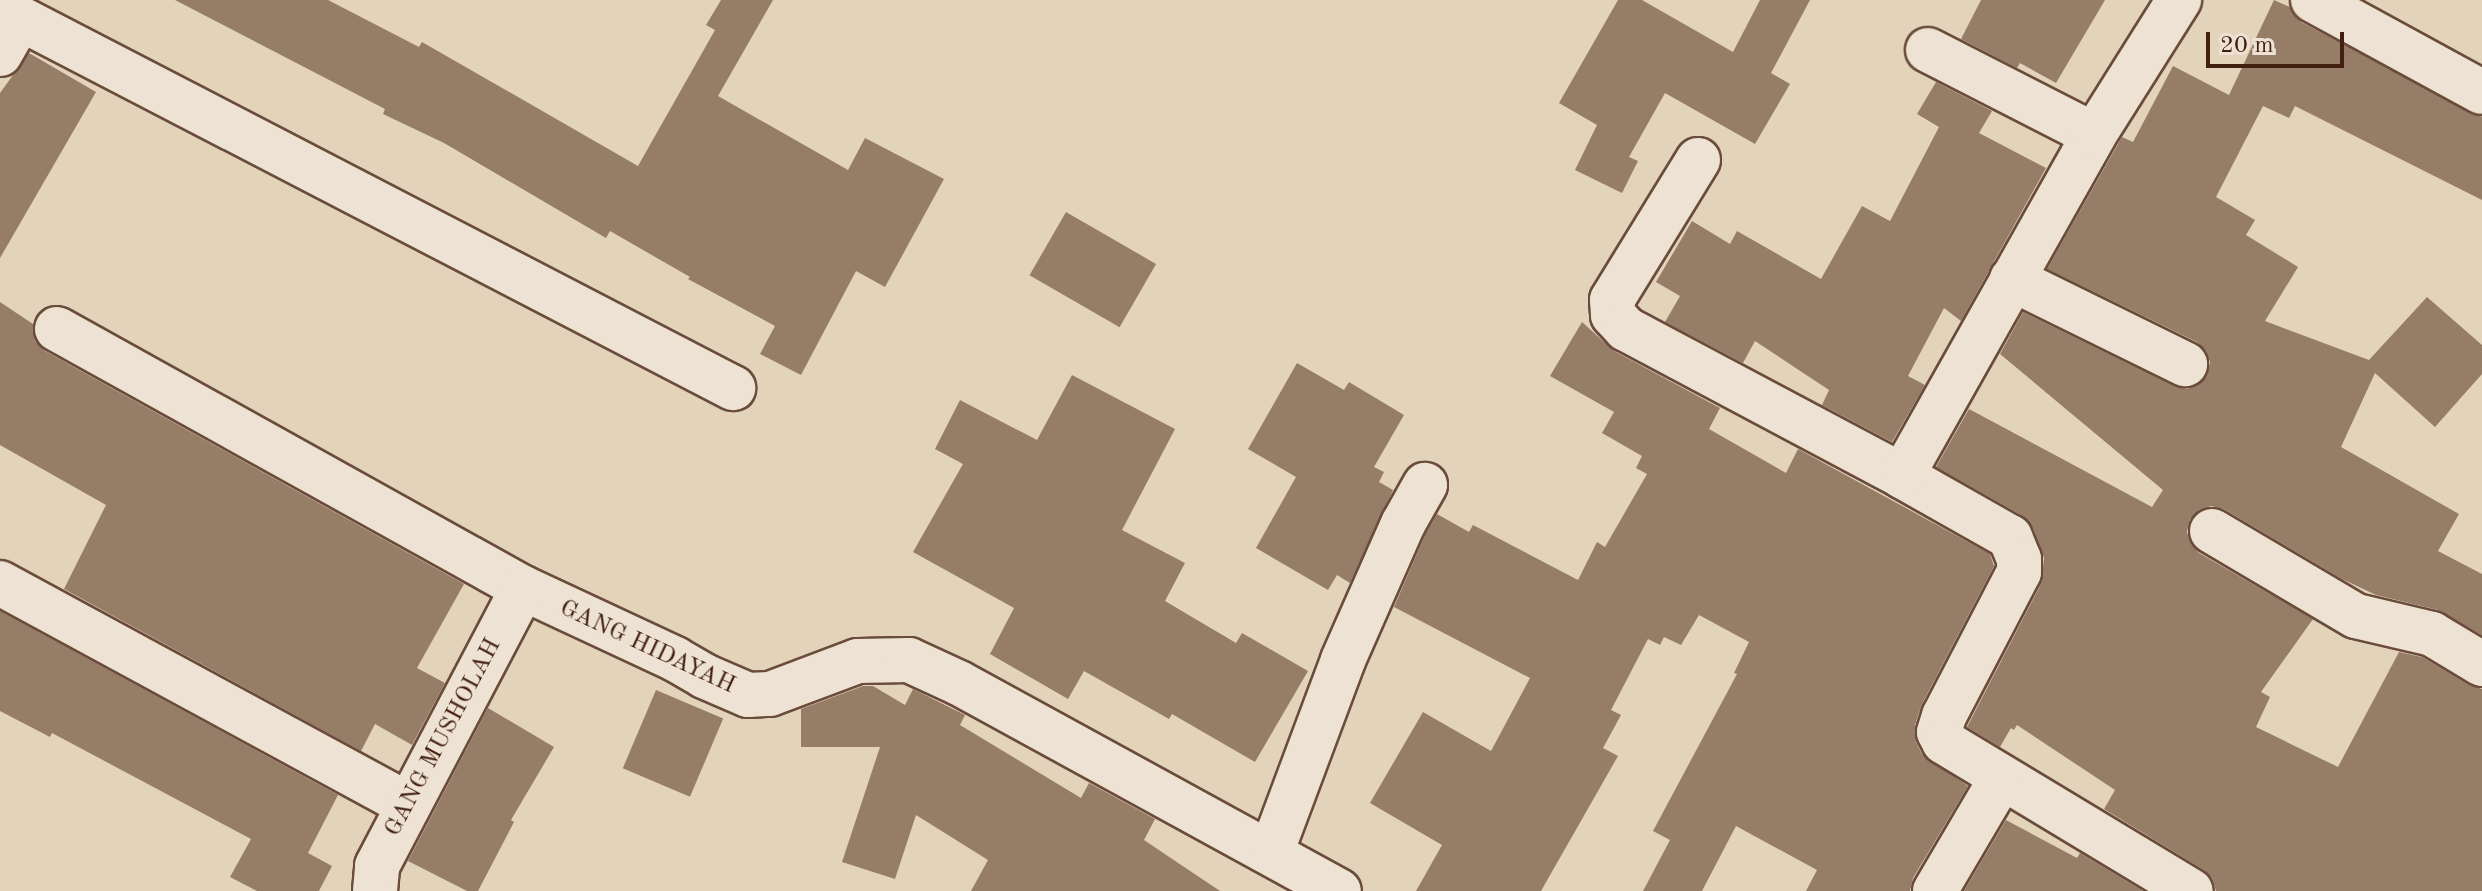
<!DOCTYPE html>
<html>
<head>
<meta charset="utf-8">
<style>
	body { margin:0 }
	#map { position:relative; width:2482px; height:891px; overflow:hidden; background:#e4d3bb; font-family:"Old Standard TT",serif }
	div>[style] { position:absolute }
	.building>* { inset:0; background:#967d68; transform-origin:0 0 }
	.roads { filter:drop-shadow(2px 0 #6a4c3a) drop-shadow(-2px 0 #6a4c3a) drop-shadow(0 2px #6a4c3a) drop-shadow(0 -2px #6a4c3a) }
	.minor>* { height:44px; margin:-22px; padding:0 22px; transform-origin:22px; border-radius:22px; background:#ede2d3 }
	span { translate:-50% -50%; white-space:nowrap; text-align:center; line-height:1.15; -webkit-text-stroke:6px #ede2d3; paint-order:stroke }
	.street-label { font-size:24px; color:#421f0f }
	.scale { position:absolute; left:2206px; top:32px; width:138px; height:36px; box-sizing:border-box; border:4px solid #421f0f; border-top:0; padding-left:10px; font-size:24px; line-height:28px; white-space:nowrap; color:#421f0f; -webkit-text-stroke:6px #ede2d3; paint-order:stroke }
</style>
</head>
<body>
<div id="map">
	<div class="building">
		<div style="clip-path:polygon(175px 0,328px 0,419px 47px,422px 42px,638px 166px,715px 30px,706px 25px,721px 0,773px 0,718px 96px,848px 170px,865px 138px,944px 179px,885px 287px,856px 271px,801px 375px,760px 354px,775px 326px,688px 279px,690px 277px,610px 231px,606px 238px,444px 143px,383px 114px,385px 109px)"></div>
		<div style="clip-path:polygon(1618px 0,1642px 0,1733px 52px,1760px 0,1810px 0,1771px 73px,1790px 84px,1755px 144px,1665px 93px,1629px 157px,1638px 161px,1622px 193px,1575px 170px,1597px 125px,1559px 103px)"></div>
		<div style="clip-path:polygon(1981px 0,2105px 0,2056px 83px,2020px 63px,2017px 68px,1961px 39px)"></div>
		<div style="clip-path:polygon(2274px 0,2290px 7px,2301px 22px,2482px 117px,2482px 200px,2295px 106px,2289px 118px,2263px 106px,2216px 197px,2255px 220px,2246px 235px,2298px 267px,2265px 321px,2369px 360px,2427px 297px,2482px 345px,2482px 374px,2435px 427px,2375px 373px,2341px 447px,2459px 514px,2438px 551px,2482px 574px,2482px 635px,2438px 610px,2376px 595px,2342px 579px,2224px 509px,2211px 506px,2199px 510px,2190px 519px,2187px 532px,2191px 544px,2199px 553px,2313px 619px,2261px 692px,2270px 697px,2256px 727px,2338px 767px,2399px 652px,2422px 657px,2469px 685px,2482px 689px,2482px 891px,2216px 891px,2212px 878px,2204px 870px,2104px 809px,2115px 790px,2017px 725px,2014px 730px,2011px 728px,2000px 747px,1967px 727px,2041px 584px,2044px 558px,2033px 528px,2023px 516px,1936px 467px,1969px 409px,2152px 507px,2163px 490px,2000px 354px,2023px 312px,2174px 386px,2187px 389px,2198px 385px,2207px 376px,2210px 362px,2206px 351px,2197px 342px,2047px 269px,2122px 137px,2133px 142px,2173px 66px,2229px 95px)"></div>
		<div style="clip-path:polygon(29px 53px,96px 92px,0 258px,0 93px)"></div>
		<div style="clip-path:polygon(1936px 82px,1992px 111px,1979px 133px,2046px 168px,1961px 321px,1944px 308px,1908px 376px,1925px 385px,1892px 442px,1822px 405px,1829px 390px,1755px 341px,1743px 363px,1665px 322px,1680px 296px,1656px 282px,1692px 221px,1730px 244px,1737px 231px,1821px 279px,1862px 206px,1890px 221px,1939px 127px,1917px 114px)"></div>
		<div style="left:1066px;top:212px;width:104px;height:73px;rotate:30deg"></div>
		<div style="clip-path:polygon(0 302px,33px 324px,35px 341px,45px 351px,464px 584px,417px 668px,445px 683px,412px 745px,375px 724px,361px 751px,64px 589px,106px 505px,0 445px)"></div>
		<div style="clip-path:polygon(1582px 322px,1614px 351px,1720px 408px,1709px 429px,1786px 473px,1798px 449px,1990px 554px,1994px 566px,1922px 704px,1915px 725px,1916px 742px,1922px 754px,1968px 786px,1913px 878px,1910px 891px,1806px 891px,1817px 870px,1736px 826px,1702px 891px,1643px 891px,1670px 840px,1653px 831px,1737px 674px,1734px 673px,1749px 642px,1699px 615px,1681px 645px,1664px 637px,1660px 645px,1648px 639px,1611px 710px,1621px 715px,1603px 748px,1618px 756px,1541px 891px,1416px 891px,1442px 845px,1370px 803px,1423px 712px,1491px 751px,1530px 678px,1394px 607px,1425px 535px,1437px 514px,1469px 532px,1473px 525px,1578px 580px,1597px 542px,1605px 547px,1647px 474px,1636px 468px,1642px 456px,1602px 433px,1614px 412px,1550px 376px)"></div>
		<div style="clip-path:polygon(1297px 363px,1344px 390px,1349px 382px,1404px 415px,1374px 467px,1384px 472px,1379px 482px,1393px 490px,1350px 583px,1337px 575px,1328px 590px,1256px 548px,1296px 477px,1248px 449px)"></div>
		<div style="clip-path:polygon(1072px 375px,1175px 429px,1122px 530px,1185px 563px,1165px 601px,1236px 643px,1242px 633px,1308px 671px,1255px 762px,1172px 714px,1169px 719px,1084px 671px,1068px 699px,990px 654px,1014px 608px,913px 552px,963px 464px,935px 449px,960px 400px,1037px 440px)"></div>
		<div style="clip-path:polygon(0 611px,338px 795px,308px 853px,332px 866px,319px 891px,257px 891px,230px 877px,251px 839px,52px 733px,50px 737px,0 711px)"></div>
		<div style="clip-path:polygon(863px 686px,873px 686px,905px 705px,913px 689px,965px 715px,960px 725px,1081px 798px,1089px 783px,1155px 819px,1144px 840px,1220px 891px,971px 891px,988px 860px,916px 815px,895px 879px,842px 862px,880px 747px,801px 747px,801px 709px)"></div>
		<div style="left:656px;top:690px;width:73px;height:85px;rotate:23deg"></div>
		<div style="clip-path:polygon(488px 708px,554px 747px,511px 820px,514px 822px,478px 891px,467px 891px,408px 861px)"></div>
		<div style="clip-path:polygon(2006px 820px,2077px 858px,2080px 853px,2143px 891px,1964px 891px)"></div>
	</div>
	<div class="roads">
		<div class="minor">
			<div style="left:2313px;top:0;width:192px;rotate:28.6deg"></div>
			<div style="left:0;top:8px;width:826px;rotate:27.4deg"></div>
			<div style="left:1928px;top:50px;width:186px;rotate:27.1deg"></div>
			<div style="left:0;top:54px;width:40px;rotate:-60.3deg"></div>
			<div style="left:1698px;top:160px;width:164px;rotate:121.6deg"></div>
			<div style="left:1612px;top:300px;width:15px;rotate:86deg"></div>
			<div style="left:1613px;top:315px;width:19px;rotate:47deg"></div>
			<div style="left:1626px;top:329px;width:313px;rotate:28deg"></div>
			<div style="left:1902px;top:476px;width:124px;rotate:29.5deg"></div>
			<div style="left:2010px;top:537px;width:24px;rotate:68deg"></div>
			<div style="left:2019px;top:559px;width:13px;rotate:90deg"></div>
			<div style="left:2019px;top:572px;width:162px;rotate:117.5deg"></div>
			<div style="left:1944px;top:716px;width:17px;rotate:107deg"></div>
			<div style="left:1939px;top:732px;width:11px;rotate:63deg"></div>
			<div style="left:1944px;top:742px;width:288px;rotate:31.1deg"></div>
			<div style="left:2012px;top:279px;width:193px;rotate:26.2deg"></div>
			<div style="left:57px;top:329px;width:533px;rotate:29.07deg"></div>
			<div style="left:523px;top:588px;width:168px;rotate:25deg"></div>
			<div style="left:675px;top:659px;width:34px;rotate:30deg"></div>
			<div style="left:704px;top:676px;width:48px;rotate:23.4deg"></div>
			<div style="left:748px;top:695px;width:22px;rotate:-3deg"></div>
			<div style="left:770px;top:694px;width:94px;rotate:-20.6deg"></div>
			<div style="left:858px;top:661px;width:51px;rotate:-1.1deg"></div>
			<div style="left:909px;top:660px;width:55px;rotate:24.7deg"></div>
			<div style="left:959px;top:683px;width:433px;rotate:28.7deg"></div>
			<div style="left:1902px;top:476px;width:391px;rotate:-60.6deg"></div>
			<div style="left:2094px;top:135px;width:160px;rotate:-57.8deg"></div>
			<div style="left:2212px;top:531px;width:167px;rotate:30.6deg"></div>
			<div style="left:2356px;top:616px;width:78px;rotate:13.3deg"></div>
			<div style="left:2432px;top:634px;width:58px;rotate:31deg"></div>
			<div style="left:0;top:583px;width:465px;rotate:28.5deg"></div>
			<div style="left:1271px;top:853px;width:206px;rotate:-69.5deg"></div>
			<div style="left:1343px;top:660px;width:149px;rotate:-66.2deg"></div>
			<div style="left:1403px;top:524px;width:45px;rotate:-60.6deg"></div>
			<div style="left:375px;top:891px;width:25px;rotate:-85deg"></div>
			<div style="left:377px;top:866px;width:314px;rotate:-62.3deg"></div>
			<div style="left:1935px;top:891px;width:130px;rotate:-59.5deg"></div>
		</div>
	</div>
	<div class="street-label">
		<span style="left:647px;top:648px;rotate:25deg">GANG HIDAYAH</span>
		<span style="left:444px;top:738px;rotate:-62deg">GANG MUSHOLAH</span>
	</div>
	<div class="scale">20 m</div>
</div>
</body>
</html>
